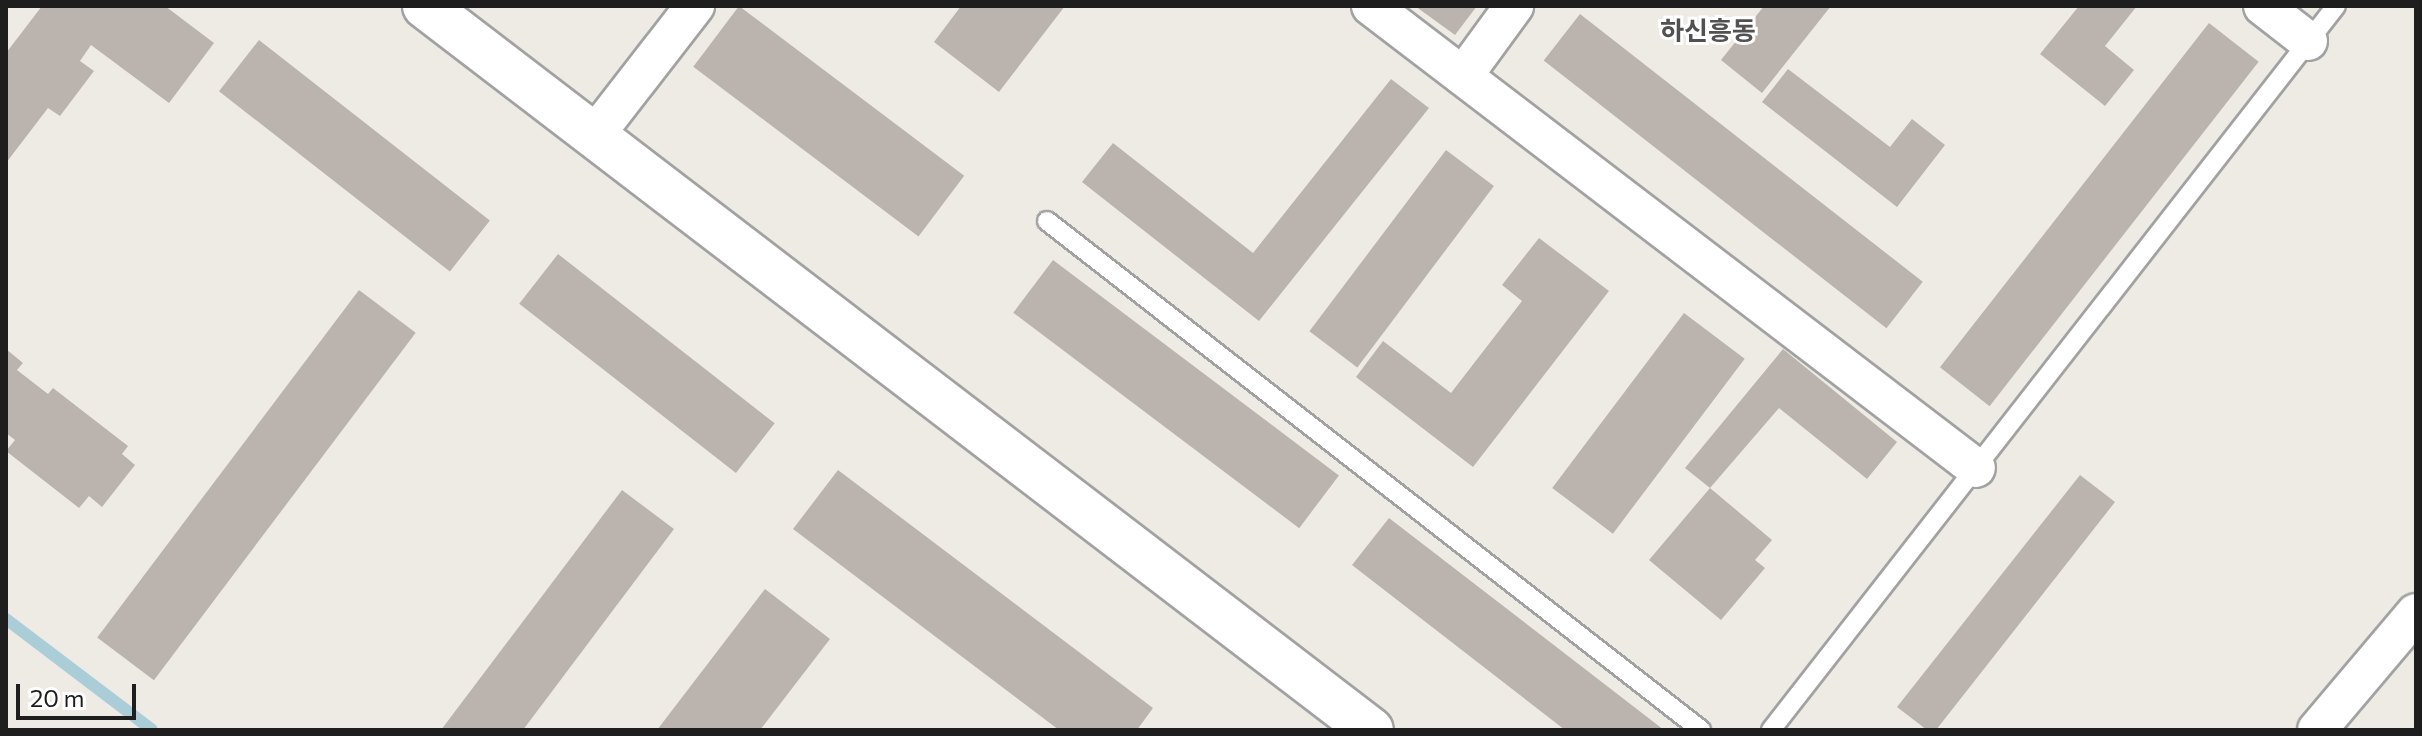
<!DOCTYPE html>
<html>
<head>
<meta charset="utf-8">
<style>
	body { margin:0 }
	#map { position:relative; width:2422px; height:736px; overflow:hidden; background:#eeebe5; font-family:Commissioner,"Noto Sans KR",sans-serif }
	div>[style] { position:absolute }
	.stream>* { height:12px; margin:-6px; padding:0 6px; transform-origin:6px; border-radius:6px; background:#aacdd8 }
	.building>* { inset:0; background:#bbb4ae; transform-origin:0 0 }
	.roads { filter:drop-shadow(2px 0 #a2a2a2) drop-shadow(-2px 0 #a2a2a2) drop-shadow(0 2px #a2a2a2) drop-shadow(0 -2px #a2a2a2) }
	.service>* { height:18px; margin:-9px; padding:0 9px; transform-origin:9px; border-radius:9px; background:#fff }
	.minor>* { height:38px; margin:-19px; padding:0 19px; transform-origin:19px; border-radius:19px; background:#fff }
	.tertiary>* { height:44px; margin:-22px; padding:0 22px; transform-origin:22px; border-radius:22px; background:#fff }
	span { translate:-50% -50%; white-space:nowrap; text-align:center; line-height:1.15; -webkit-text-stroke:6px #fff; paint-order:stroke }
	.neighbourhood-label { font-size:26px; color:#515151; font-weight:700 }
	.frame { position:absolute; inset:0; border:8px solid #1e1e1e; pointer-events:none }
	.scale { position:absolute; left:16px; top:684px; width:120px; height:36px; box-sizing:border-box; border:4px solid #1e1e1e; border-top:0; padding-left:10px; font-size:24px; line-height:28px; white-space:nowrap; color:#1e1e1e; -webkit-text-stroke:6px #fff; paint-order:stroke }
</style>
</head>
<body>
<div id="map">
	<div class="stream">
		<div style="left:6px;top:619px;width:183px;rotate:37.2deg"></div>
	</div>
	<div class="building">
		<div style="clip-path:polygon(42px 6px,165px 6px,214px 43px,169px 103px,91px 45px,80px 61px,94px 71px,60px 116px,48px 108px,6px 163px,6px 53px)"></div>
		<div style="left:739px;top:6px;width:282px;height:76px;rotate:37deg"></div>
		<div style="clip-path:polygon(961px 6px,1065px 6px,999px 92px,934px 42px)"></div>
		<div style="clip-path:polygon(1415px 6px,1477px 6px,1455px 35px)"></div>
		<div style="clip-path:polygon(1764px 6px,1831px 6px,1762px 93px,1721px 60px)"></div>
		<div style="clip-path:polygon(2079px 6px,2137px 6px,2105px 46px,2134px 70px,2105px 106px,2040px 54px)"></div>
		<div style="left:1580px;top:14px;width:435px;height:59px;rotate:38deg"></div>
		<div style="left:2209px;top:23px;width:63px;height:437px;rotate:38deg"></div>
		<div style="left:259px;top:40px;width:293px;height:65px;rotate:38deg"></div>
		<div style="clip-path:polygon(1788px 69px,1890px 147px,1912px 119px,1945px 145px,1897px 207px,1762px 102px)"></div>
		<div style="clip-path:polygon(1391px 79px,1429px 108px,1259px 321px,1082px 182px,1113px 143px,1253px 253px)"></div>
		<div style="left:1446px;top:150px;width:60px;height:227px;rotate:37deg"></div>
		<div style="clip-path:polygon(1539px 238px,1609px 291px,1473px 467px,1356px 377px,1383px 341px,1451px 393px,1522px 301px,1502px 285px)"></div>
		<div style="left:558px;top:254px;width:275px;height:63px;rotate:38deg"></div>
		<div style="left:1053px;top:260px;width:358px;height:66px;rotate:37deg"></div>
		<div style="left:359px;top:290px;width:71px;height:435px;rotate:37deg"></div>
		<div style="left:1684px;top:313px;width:76px;height:219px;rotate:37deg"></div>
		<div style="clip-path:polygon(6px 349px,23px 363px,17px 370px,48px 394px,53px 388px,128px 446px,122px 454px,135px 465px,102px 507px,89px 496px,79px 508px,6px 451px,15px 440px,6px 433px)"></div>
		<div style="clip-path:polygon(1783px 349px,1897px 442px,1867px 479px,1779px 408px,1710px 488px,1685px 468px)"></div>
		<div style="clip-path:polygon(838px 470px,1153px 708px,1137px 730px,1059px 730px,793px 529px)"></div>
		<div style="clip-path:polygon(2080px 475px,2115px 502px,1936px 730px,1927px 730px,1897px 707px)"></div>
		<div style="clip-path:polygon(1710px 488px,1772px 540px,1755px 560px,1765px 568px,1721px 620px,1649px 560px)"></div>
		<div style="clip-path:polygon(622px 490px,674px 529px,523px 730px,441px 730px)"></div>
		<div style="clip-path:polygon(1389px 518px,1664px 730px,1565px 730px,1352px 565px)"></div>
		<div style="clip-path:polygon(765px 589px,830px 639px,760px 730px,657px 730px)"></div>
	</div>
	<div class="roads">
		<div class="service">
			<div style="left:1047px;top:221px;width:829px;rotate:37.89deg"></div>
			<div style="left:1771px;top:730px;width:918px;rotate:-52.03deg"></div>
		</div>
		<div class="minor">
			<div style="left:1371px;top:6px;width:761px;rotate:37.37deg"></div>
			<div style="left:2263px;top:6px;width:57px;rotate:37.9deg"></div>
			<div style="left:1463px;top:76px;width:87px;rotate:-53.9deg"></div>
			<div style="left:594px;top:136px;width:165px;rotate:-52.2deg"></div>
			<div style="left:2317px;top:730px;width:153px;rotate:-49.8deg"></div>
		</div>
		<div class="tertiary">
			<div style="left:425px;top:6px;width:1191px;rotate:37.43deg"></div>
		</div>
	</div>
	<div class="neighbourhood-label">
		<span style="left:1708px;top:30px">하신흥동</span>
	</div>
	<div class="frame"></div>
	<div class="scale">20 m</div>
</div>
</body>
</html>
